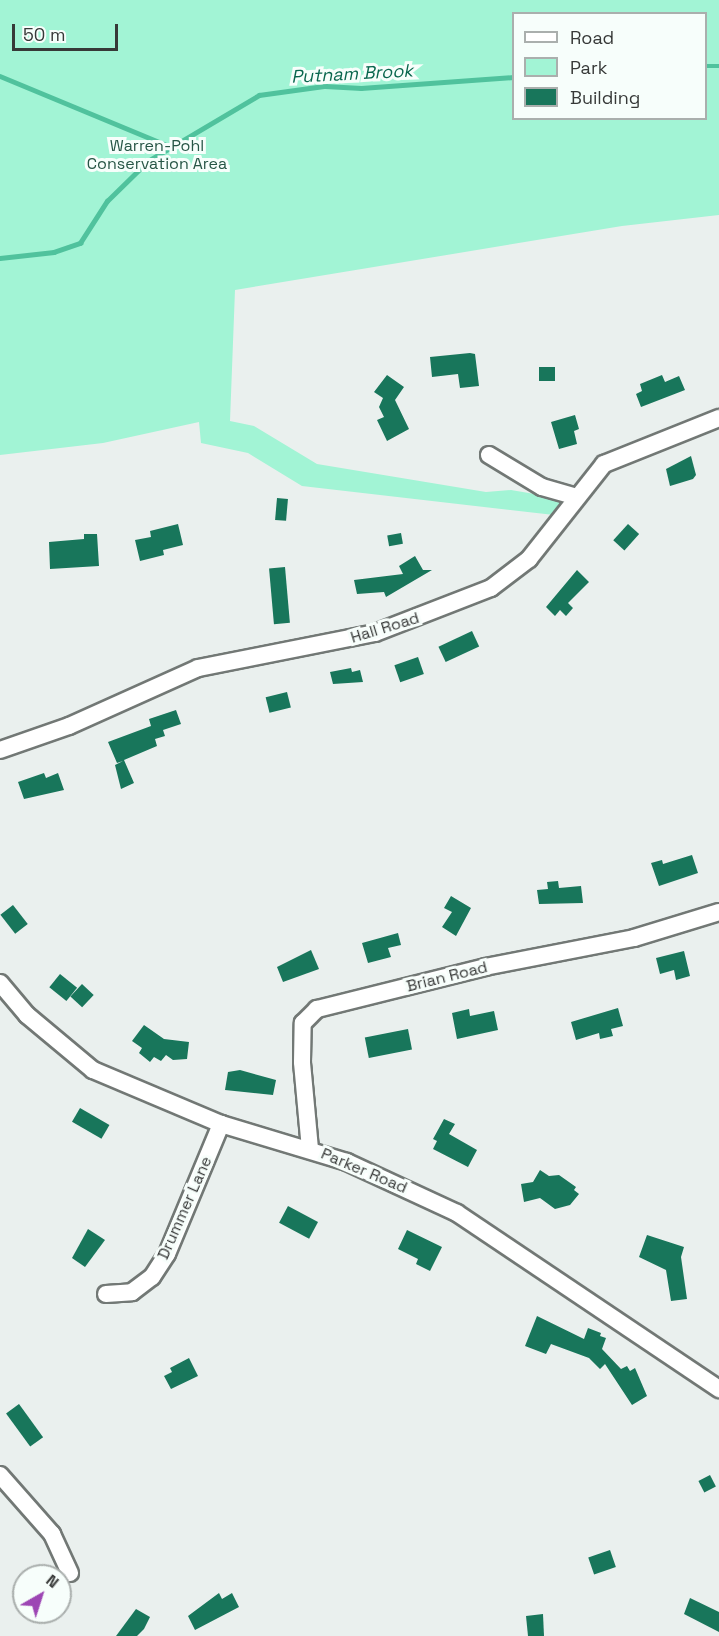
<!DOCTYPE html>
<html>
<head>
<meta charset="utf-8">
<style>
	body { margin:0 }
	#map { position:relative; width:719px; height:1636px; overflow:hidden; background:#eaf0ee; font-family:"Space Grotesk",sans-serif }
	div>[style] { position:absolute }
	.green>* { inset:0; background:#a2f4d5 }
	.stream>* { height:4.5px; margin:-2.25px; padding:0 2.25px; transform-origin:2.25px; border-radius:2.25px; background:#50c29d }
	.building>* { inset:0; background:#18765b; transform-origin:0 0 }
	.roads { filter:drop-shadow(2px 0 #727875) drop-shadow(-2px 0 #727875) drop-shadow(0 2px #727875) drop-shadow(0 -2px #727875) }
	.minor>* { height:16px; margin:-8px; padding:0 8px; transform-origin:8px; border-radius:8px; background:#fff }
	span { translate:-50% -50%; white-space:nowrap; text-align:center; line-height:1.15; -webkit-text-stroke:6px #f7fefb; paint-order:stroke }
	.park-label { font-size:16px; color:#275646 }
	.street-label { font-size:16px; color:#373938 }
	.water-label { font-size:18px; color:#08664d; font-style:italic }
	.legend { position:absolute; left:512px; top:12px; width:195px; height:108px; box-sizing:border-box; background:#f7fefb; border:2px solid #aaafad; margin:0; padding:8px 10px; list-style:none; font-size:18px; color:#373938 }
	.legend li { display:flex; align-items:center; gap:12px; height:30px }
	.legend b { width:30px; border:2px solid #aaafad }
	.north { position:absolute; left:12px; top:1564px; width:60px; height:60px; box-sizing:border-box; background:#f7fefb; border:2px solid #aaafad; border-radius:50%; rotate:39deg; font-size:16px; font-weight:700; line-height:24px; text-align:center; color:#373938 }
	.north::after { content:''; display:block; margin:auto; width:21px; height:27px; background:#9d46b4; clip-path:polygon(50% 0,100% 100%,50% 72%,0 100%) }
	.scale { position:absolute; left:12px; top:24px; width:106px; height:27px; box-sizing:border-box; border:3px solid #373938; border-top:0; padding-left:8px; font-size:18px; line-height:21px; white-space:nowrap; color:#373938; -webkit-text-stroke:4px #f7fefb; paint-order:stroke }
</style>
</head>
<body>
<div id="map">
	<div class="green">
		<div style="clip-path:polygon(evenodd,0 0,719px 0,719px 215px,622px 226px,235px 290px,230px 421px,254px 426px,317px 464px,486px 492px,511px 490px,564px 499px,554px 515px,302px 486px,248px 453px,201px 443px,199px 422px,103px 443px,0 455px,0 0,514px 14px,706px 14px,706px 118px,514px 118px,514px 14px)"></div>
	</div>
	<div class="stream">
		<div style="left:706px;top:66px;width:13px"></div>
		<div style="left:0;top:76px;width:183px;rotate:22.5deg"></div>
		<div style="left:0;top:258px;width:54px;rotate:-6.3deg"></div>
		<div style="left:54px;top:252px;width:28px;rotate:-19deg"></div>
		<div style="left:80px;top:243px;width:50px;rotate:-57.3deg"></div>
		<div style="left:107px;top:201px;width:57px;rotate:-44.3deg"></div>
		<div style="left:148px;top:161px;width:129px;rotate:-30.7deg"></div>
		<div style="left:259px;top:95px;width:67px;rotate:-7.8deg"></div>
		<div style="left:325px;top:86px;width:36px;rotate:3deg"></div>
		<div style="left:361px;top:88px;width:153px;rotate:-4.1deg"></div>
	</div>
	<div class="building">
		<div style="clip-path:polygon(470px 353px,475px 354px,479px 386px,460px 388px,458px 374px,432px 377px,430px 357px)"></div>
		<div style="left:539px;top:367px;width:16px;height:14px"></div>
		<div style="clip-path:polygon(387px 375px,404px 387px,395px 400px,409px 429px,387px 441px,377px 420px,384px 417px,379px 407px,383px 398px,374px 392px)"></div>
		<div style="clip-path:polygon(662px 375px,665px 382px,679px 376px,685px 390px,641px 407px,636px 394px,642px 391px,640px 384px)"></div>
		<div style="clip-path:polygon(575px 415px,579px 429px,574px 431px,577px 444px,559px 449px,551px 422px)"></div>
		<div style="clip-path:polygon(691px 456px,696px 475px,693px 479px,670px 486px,666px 469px)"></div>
		<div style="left:277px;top:498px;width:11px;height:22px;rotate:5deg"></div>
		<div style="clip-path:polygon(178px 524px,183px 545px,163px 550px,164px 555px,140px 561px,135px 540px,151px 537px,150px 531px)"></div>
		<div style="left:628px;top:524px;width:15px;height:22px;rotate:42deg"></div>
		<div style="left:401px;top:533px;width:11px;height:14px;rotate:80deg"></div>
		<div style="clip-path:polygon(84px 534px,97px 534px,99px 566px,50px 569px,49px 542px,84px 539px)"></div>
		<div style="clip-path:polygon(415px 556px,423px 570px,432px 570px,386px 597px,384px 592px,357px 594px,354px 580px,403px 574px,399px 566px)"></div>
		<div style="left:285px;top:567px;width:56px;height:16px;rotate:85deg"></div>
		<div style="clip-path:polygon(577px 570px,589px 582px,568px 603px,573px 608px,566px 616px,560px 610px,555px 616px,546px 607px)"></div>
		<div style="left:472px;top:631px;width:17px;height:37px;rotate:65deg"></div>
		<div style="left:418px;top:657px;width:18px;height:25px;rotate:71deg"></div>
		<div style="clip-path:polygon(351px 668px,352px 672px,360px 670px,363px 682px,333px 684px,330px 672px)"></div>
		<div style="left:287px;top:692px;width:16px;height:22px;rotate:76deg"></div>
		<div style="clip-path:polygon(176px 710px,181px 724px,163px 730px,165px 736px,155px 739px,157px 746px,124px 760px,134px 783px,121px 789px,115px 765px,123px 761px,117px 763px,108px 742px,151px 726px,149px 719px)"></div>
		<div style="clip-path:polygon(44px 773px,46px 778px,58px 773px,64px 790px,24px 799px,18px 782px)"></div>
		<div style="clip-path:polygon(692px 855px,698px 873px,659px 886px,651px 863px,662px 860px,663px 864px)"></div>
		<div style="clip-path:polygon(558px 881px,559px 888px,581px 886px,583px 903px,539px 904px,537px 890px,548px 889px,547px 882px)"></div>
		<div style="clip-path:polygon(451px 896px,471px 908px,456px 936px,442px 927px,452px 912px,444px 908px)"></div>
		<div style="left:13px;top:905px;width:24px;height:16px;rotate:52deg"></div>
		<div style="clip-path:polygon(398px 933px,401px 945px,388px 948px,391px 957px,368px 963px,362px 943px)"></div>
		<div style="clip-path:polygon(311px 950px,319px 969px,283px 982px,277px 967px)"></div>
		<div style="clip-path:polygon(684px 951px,690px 976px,676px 980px,674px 970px,660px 974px,656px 958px)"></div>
		<div style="left:60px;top:974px;width:22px;height:17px;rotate:39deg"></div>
		<div style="left:82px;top:984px;width:16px;height:17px;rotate:43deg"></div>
		<div style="clip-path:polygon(618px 1008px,623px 1026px,611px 1029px,613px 1036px,600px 1039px,599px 1033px,576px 1040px,571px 1022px)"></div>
		<div style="clip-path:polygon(469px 1009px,470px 1016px,494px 1011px,498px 1030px,457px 1039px,452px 1013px)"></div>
		<div style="clip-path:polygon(144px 1025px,164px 1039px,189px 1042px,187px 1059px,173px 1060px,166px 1055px,161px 1061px,154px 1057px,150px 1062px,139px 1053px,142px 1048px,132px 1041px)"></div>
		<div style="left:408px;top:1029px;width:21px;height:44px;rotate:79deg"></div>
		<div style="clip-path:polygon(240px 1070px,276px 1080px,273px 1095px,225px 1090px,228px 1072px)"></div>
		<div style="left:80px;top:1108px;width:34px;height:16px;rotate:30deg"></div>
		<div style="clip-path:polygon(444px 1119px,455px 1124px,449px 1134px,477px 1150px,468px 1167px,433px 1149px,437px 1141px,433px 1139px)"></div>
		<div style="clip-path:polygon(540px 1170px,549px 1176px,559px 1175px,576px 1187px,574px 1190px,579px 1194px,570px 1205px,555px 1209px,540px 1198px,524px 1202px,521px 1184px,533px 1182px)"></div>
		<div style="left:288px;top:1206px;width:34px;height:19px;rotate:28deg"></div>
		<div style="clip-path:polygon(88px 1229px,105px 1240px,85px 1267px,72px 1258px)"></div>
		<div style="clip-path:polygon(407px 1230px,442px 1247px,430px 1271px,416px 1264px,418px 1259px,398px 1249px)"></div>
		<div style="clip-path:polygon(647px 1235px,684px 1247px,681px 1257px,687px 1299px,671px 1301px,666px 1270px,639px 1257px)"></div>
		<div style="clip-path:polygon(537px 1316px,584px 1339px,588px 1328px,601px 1333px,600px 1336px,606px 1338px,602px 1349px,621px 1369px,627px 1366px,630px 1371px,635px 1368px,647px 1396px,632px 1405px,605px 1364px,600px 1369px,589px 1358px,551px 1344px,546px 1354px,525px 1346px)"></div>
		<div style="clip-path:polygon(189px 1358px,198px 1376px,171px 1389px,164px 1376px,172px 1372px,170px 1368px)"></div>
		<div style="left:19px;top:1404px;width:41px;height:16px;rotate:54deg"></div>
		<div style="left:710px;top:1475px;width:13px;height:13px;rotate:63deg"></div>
		<div style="left:610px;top:1550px;width:18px;height:23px;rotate:71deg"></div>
		<div style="clip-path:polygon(219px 1593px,222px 1599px,232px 1593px,239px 1607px,195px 1630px,188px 1616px)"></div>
		<div style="clip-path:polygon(690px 1598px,719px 1612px,719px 1632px,684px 1614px)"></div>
		<div style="clip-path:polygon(136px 1609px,150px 1617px,144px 1629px,137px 1636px,116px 1636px)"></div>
		<div style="clip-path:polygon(543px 1614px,544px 1636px,528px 1636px,526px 1616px)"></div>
	</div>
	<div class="roads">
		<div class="minor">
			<div style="left:489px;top:455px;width:62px;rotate:31.1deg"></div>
			<div style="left:542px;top:487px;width:36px;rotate:16deg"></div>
			<div style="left:0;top:750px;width:73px;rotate:-19.2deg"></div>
			<div style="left:69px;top:726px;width:141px;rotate:-24.2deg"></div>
			<div style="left:198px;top:668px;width:180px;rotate:-11.2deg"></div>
			<div style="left:375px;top:633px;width:124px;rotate:-21.2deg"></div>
			<div style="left:491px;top:588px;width:48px;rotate:-37.3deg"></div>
			<div style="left:529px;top:559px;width:121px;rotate:-51.7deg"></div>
			<div style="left:604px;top:464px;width:124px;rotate:-21.8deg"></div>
			<div style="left:0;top:983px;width:42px;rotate:49.8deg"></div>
			<div style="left:27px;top:1015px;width:86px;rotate:39.8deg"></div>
			<div style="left:93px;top:1070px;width:139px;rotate:22.9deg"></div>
			<div style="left:221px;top:1124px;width:132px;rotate:16.8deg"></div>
			<div style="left:347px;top:1162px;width:121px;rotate:24.9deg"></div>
			<div style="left:457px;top:1213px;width:316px;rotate:33.9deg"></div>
			<div style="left:310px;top:1149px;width:87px;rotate:-95.3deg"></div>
			<div style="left:302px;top:1062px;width:39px;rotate:-89deg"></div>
			<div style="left:303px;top:1023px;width:20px;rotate:-45deg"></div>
			<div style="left:317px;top:1009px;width:173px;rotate:-14deg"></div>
			<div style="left:485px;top:967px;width:152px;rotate:-11deg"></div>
			<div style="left:634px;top:938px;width:89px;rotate:-17deg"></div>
			<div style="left:106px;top:1294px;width:26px;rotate:-4deg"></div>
			<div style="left:132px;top:1292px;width:25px;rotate:-37deg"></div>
			<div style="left:152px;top:1277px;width:27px;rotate:-57deg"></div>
			<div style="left:167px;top:1254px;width:141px;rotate:-67.4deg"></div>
			<div style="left:0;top:1475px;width:79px;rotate:48.6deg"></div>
			<div style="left:52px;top:1534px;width:43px;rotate:65.2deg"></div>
		</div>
	</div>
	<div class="park-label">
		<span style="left:157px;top:155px">Warren-Pohl<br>Conservation Area</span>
	</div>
	<div class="street-label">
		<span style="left:385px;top:628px;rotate:-17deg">Hall Road</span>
		<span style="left:447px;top:977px;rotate:-14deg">Brian Road</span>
		<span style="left:364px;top:1171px;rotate:23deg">Parker Road</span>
		<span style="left:185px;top:1208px;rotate:-66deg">Drummer Lane</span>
	</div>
	<div class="water-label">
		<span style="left:352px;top:74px;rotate:-3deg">Putnam Brook</span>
	</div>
	<ul class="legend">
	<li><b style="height:8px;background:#fff"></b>Road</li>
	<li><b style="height:16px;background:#a2f4d5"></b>Park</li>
	<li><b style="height:16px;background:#18765b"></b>Building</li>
	</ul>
	<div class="north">N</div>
	<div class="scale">50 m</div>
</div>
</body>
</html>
